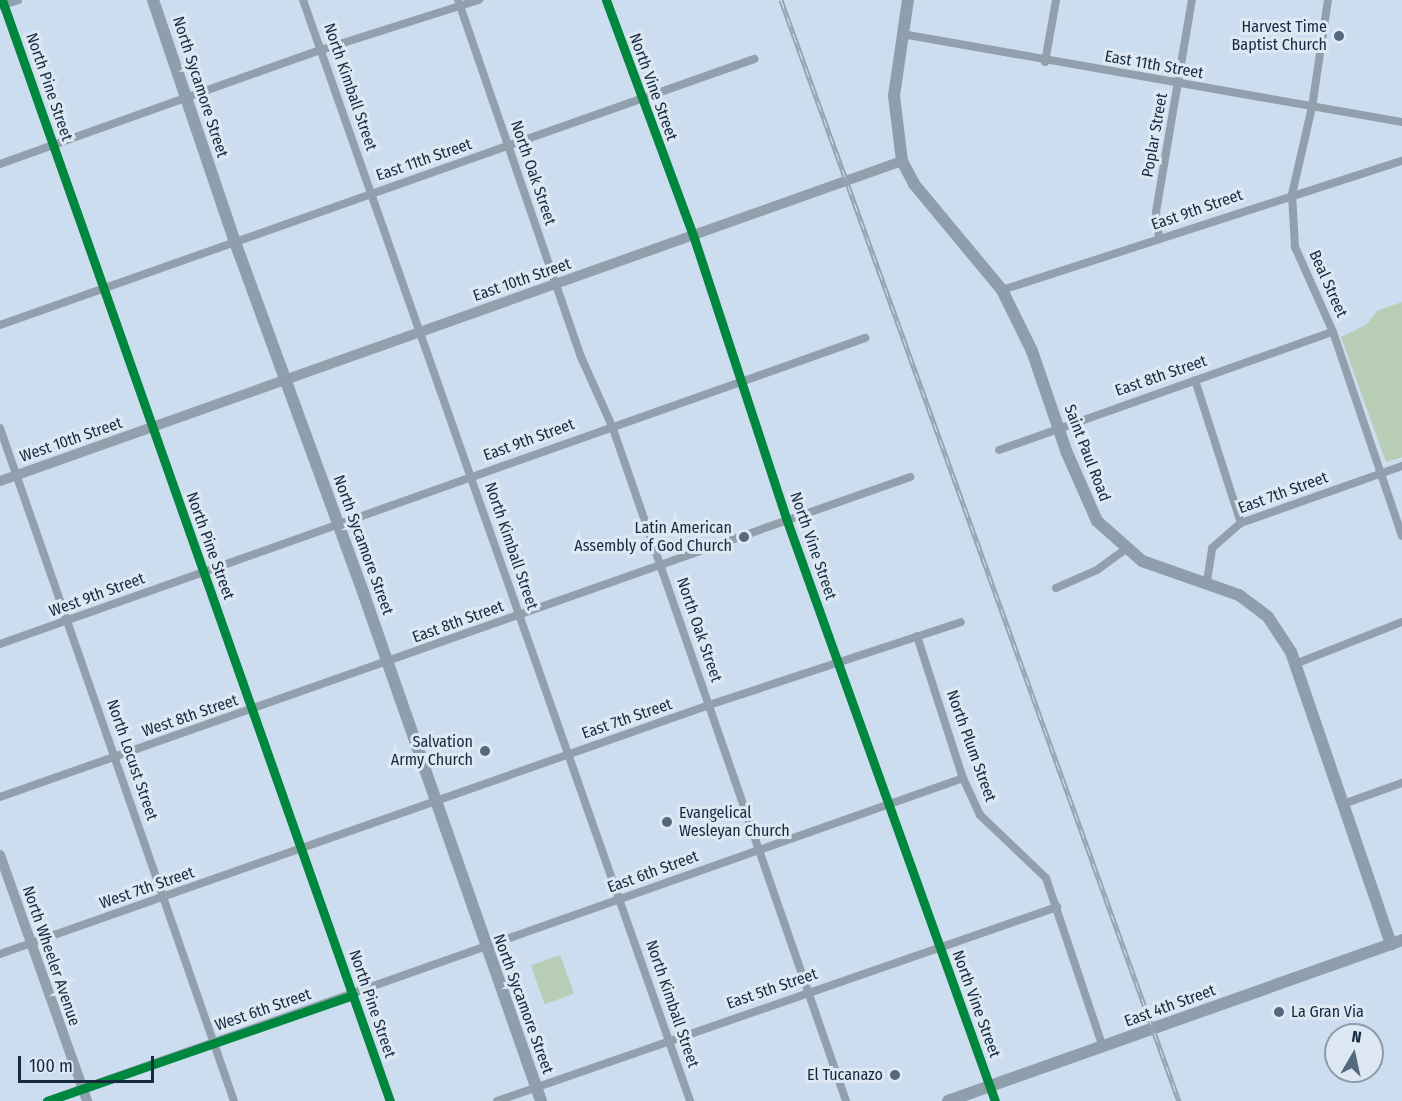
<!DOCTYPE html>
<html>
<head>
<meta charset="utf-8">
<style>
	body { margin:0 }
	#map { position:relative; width:1402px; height:1101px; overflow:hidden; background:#cbddef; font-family:"Fira Sans Condensed",sans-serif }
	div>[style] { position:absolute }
	.green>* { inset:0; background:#b7cdb5; transform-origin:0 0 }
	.minor>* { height:8px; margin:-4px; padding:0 4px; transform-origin:4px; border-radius:4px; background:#929fac }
	.tertiary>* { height:10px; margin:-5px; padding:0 5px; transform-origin:5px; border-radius:5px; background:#929fac }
	.secondary>* { height:12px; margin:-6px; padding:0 6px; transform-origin:6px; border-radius:6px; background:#8f9ead }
	.rail>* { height:5px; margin-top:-2.5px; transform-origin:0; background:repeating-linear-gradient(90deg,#dde8f3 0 9px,#97a4b1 0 18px); box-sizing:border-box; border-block:2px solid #97a4b1 }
	.cycleway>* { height:9px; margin:-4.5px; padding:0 4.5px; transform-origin:4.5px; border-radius:4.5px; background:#00873e }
	.dots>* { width:16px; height:16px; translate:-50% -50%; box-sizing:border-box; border:3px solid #dde8f3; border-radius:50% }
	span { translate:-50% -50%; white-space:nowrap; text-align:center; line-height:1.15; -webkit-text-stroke:6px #dde8f3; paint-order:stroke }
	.poi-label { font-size:16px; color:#142b3f }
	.right { translate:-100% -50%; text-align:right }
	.left { translate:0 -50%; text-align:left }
	.street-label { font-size:16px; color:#142b3f }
	.north { position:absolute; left:1324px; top:1023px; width:60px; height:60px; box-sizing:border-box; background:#dde8f3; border:2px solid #8d9cab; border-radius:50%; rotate:9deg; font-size:16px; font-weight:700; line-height:24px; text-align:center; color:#142b3f }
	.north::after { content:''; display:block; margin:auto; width:21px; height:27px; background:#54697d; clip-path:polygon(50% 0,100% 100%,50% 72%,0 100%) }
	.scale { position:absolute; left:18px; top:1056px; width:136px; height:27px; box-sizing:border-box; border:3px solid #142b3f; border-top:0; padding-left:8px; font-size:18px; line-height:21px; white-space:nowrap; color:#142b3f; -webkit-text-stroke:4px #dde8f3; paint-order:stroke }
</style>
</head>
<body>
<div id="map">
	<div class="green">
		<div style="clip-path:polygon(1402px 302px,1402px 457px,1386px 462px,1341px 337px,1366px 325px,1377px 311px)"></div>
		<div style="left:560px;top:955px;width:41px;height:31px;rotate:70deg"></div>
	</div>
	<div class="minor">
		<div style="left:2px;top:0;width:1167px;rotate:70.59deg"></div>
		<div style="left:303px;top:0;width:1167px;rotate:70.63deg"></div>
		<div style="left:458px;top:0;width:378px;rotate:71deg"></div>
		<div style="left:581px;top:357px;width:76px;rotate:65.8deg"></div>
		<div style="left:612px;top:426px;width:714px;rotate:70.88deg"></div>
		<div style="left:606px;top:0;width:251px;rotate:69.7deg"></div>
		<div style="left:693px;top:235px;width:298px;rotate:71.8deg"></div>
		<div style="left:786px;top:518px;width:619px;rotate:70.28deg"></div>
		<div style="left:1328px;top:0;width:108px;rotate:98.5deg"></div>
		<div style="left:1312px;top:107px;width:89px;rotate:102.9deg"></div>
		<div style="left:1292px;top:194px;width:53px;rotate:86.8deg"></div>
		<div style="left:1295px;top:247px;width:93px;rotate:65.9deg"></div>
		<div style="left:1333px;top:332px;width:215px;rotate:71.3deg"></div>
		<div style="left:0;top:6px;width:19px;rotate:-18deg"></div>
		<div style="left:902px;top:34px;width:508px;rotate:9.98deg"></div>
		<div style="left:1045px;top:62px;width:63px;rotate:-79.9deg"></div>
		<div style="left:0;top:164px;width:341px;rotate:-19.6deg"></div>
		<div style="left:321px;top:50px;width:166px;rotate:-17.6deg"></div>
		<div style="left:1159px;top:239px;width:27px;rotate:-96deg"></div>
		<div style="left:1156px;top:212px;width:215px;rotate:-80.4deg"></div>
		<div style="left:1002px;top:290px;width:420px;rotate:-17.9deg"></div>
		<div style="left:0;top:325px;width:800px;rotate:-19.43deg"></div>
		<div style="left:1195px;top:380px;width:150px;rotate:72.2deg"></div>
		<div style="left:0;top:428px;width:713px;rotate:70.83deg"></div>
		<div style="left:999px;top:450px;width:354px;rotate:-19.5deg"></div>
		<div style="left:1207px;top:581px;width:33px;rotate:-81deg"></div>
		<div style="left:1212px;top:548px;width:38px;rotate:-41deg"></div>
		<div style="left:1241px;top:523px;width:171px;rotate:-19.5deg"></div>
		<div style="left:1056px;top:588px;width:45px;rotate:-23.7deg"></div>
		<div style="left:1097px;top:570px;width:36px;rotate:-36deg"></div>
		<div style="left:917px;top:636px;width:149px;rotate:72.1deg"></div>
		<div style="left:963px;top:778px;width:41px;rotate:65.3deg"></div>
		<div style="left:980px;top:815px;width:91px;rotate:43.7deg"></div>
		<div style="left:1046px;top:878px;width:178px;rotate:71.4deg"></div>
		<div style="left:0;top:644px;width:918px;rotate:-19.48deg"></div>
		<div style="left:1295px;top:664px;width:115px;rotate:-21.4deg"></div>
		<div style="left:0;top:797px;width:965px;rotate:-19.37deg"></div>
		<div style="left:1343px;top:804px;width:63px;rotate:-19.6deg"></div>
		<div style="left:0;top:954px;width:751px;rotate:-19.35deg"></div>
		<div style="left:709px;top:705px;width:265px;rotate:-18.2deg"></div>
		<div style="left:47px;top:1101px;width:971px;rotate:-19.42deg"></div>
		<div style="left:497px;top:1101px;width:593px;rotate:-19.11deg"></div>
	</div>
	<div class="tertiary">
		<div style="left:0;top:481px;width:957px;rotate:-19.53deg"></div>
		<div style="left:0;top:855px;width:261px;rotate:70.5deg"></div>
	</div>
	<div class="secondary">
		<div style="left:153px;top:0;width:256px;rotate:71.3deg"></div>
		<div style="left:235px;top:242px;width:373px;rotate:69.9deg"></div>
		<div style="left:363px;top:592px;width:539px;rotate:70.72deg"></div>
		<div style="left:908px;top:0;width:97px;rotate:98.3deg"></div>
		<div style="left:894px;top:96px;width:65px;rotate:83deg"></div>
		<div style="left:902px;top:161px;width:26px;rotate:62deg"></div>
		<div style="left:914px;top:184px;width:138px;rotate:50.3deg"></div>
		<div style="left:1002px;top:290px;width:68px;rotate:63.8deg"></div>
		<div style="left:1032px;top:351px;width:108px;rotate:71.1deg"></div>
		<div style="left:1067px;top:453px;width:74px;rotate:66.2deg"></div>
		<div style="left:1097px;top:521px;width:60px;rotate:41.6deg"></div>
		<div style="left:1142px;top:561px;width:103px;rotate:19.3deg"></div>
		<div style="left:1239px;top:595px;width:36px;rotate:37deg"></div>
		<div style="left:1268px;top:617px;width:42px;rotate:56.7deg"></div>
		<div style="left:1291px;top:652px;width:309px;rotate:71.1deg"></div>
		<div style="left:948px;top:1101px;width:482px;rotate:-19.5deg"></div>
	</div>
	<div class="rail">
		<div style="left:781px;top:0;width:1171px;rotate:70.13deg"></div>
	</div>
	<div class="cycleway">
		<div style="left:2px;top:0;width:1167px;rotate:70.59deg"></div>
		<div style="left:606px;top:0;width:251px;rotate:69.7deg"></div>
		<div style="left:693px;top:235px;width:298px;rotate:71.8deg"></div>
		<div style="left:786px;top:518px;width:619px;rotate:70.28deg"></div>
		<div style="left:47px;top:1101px;width:324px;rotate:-19.1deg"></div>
	</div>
	<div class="dots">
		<div style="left:1339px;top:36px;background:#54697d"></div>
		<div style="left:744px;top:537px;background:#54697d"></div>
		<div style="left:485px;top:751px;background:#54697d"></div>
		<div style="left:667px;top:822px;background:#54697d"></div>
		<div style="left:1279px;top:1012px;background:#54697d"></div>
		<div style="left:895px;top:1075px;background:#54697d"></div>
	</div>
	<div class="poi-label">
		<span class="right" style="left:1327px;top:36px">Harvest Time<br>Baptist Church</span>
		<span class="right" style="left:732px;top:537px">Latin American<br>Assembly of God Church</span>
		<span class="right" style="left:473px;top:751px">Salvation<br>Army Church</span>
		<span class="left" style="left:679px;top:822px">Evangelical<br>Wesleyan Church</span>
		<span class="left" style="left:1291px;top:1012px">La Gran Via</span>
		<span class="right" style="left:883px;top:1075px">El Tucanazo</span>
	</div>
	<div class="street-label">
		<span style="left:1154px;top:65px;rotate:10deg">East 11th Street</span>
		<span style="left:49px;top:87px;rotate:71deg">North Pine Street</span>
		<span style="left:200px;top:87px;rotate:72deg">North Sycamore Street</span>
		<span style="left:350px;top:87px;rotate:71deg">North Kimball Street</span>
		<span style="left:653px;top:87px;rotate:70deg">North Vine Street</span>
		<span style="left:1155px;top:135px;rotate:-80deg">Poplar Street</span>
		<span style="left:424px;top:160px;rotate:-19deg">East 11th Street</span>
		<span style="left:533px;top:173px;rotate:71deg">North Oak Street</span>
		<span style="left:1197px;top:210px;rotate:-19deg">East 9th Street</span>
		<span style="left:522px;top:280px;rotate:-19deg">East 10th Street</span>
		<span style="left:1328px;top:284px;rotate:66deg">Beal Street</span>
		<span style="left:1161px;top:376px;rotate:-19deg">East 8th Street</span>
		<span style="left:71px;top:440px;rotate:-19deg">West 10th Street</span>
		<span style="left:529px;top:440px;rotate:-20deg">East 9th Street</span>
		<span style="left:1087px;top:453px;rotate:69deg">Saint Paul Road</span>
		<span style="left:1283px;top:493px;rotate:-20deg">East 7th Street</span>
		<span style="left:363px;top:545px;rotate:70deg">North Sycamore Street</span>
		<span style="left:210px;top:546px;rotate:70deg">North Pine Street</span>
		<span style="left:511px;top:546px;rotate:71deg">North Kimball Street</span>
		<span style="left:813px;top:546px;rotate:71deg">North Vine Street</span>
		<span style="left:97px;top:595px;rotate:-20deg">West 9th Street</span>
		<span style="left:458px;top:622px;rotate:-20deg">East 8th Street</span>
		<span style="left:699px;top:630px;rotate:71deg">North Oak Street</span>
		<span style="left:190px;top:716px;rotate:-19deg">West 8th Street</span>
		<span style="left:627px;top:719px;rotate:-19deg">East 7th Street</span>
		<span style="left:971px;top:746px;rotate:70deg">North Plum Street</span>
		<span style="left:132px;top:760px;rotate:71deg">North Locust Street</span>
		<span style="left:653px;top:872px;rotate:-20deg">East 6th Street</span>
		<span style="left:147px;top:888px;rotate:-19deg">West 7th Street</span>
		<span style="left:51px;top:956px;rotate:71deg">North Wheeler Avenue</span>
		<span style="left:772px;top:989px;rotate:-19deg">East 5th Street</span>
		<span style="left:372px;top:1004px;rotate:71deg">North Pine Street</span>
		<span style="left:523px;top:1004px;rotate:70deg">North Sycamore Street</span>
		<span style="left:672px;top:1004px;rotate:71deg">North Kimball Street</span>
		<span style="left:976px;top:1004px;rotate:70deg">North Vine Street</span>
		<span style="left:1170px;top:1006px;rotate:-20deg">East 4th Street</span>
		<span style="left:263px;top:1010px;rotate:-19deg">West 6th Street</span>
	</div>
	<div class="north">N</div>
	<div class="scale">100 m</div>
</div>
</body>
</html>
